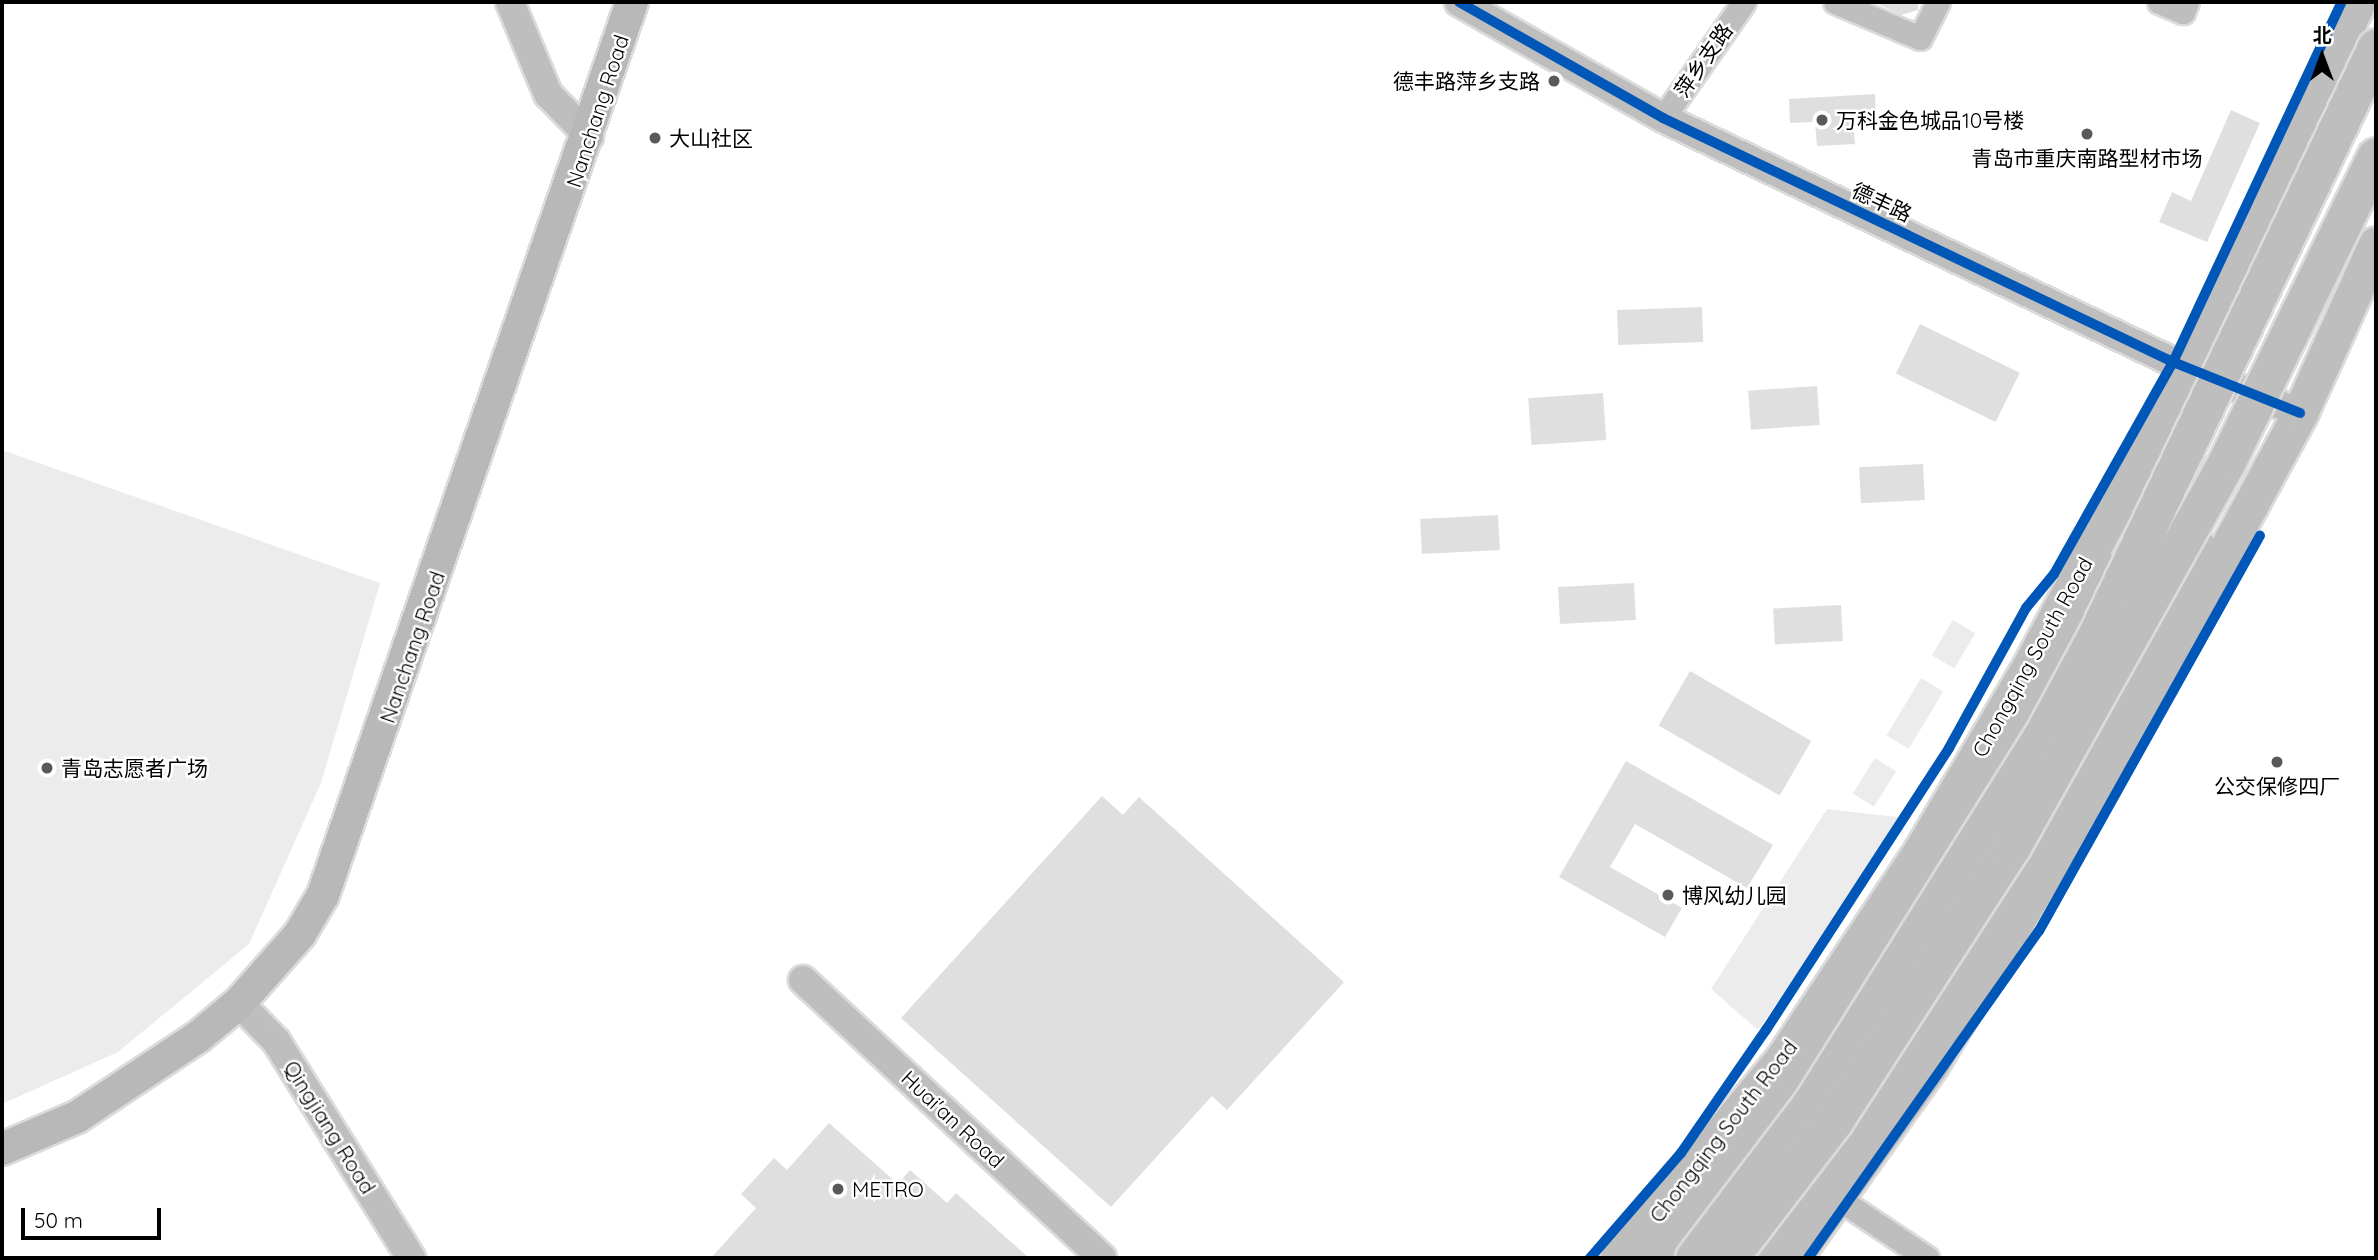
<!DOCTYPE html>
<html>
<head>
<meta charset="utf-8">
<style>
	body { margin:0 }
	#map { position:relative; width:2378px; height:1260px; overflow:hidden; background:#fff; font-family:Quicksand,"Noto Sans SC",sans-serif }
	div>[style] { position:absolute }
	.green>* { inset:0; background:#ececec; transform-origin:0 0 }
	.building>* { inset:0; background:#dfdfdf; transform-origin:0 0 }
	.roads { filter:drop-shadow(2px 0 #dbdbdb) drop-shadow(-2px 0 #dbdbdb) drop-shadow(0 2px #dbdbdb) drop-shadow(0 -2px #dbdbdb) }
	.minor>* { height:23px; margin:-11.5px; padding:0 11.5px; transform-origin:11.5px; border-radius:11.5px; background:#bebebe }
	.tertiary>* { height:28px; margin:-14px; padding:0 14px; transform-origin:14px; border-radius:14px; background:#bebebe }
	.secondary>* { height:32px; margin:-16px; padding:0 16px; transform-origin:16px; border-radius:16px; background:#b8b8b8 }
	.primary>* { height:35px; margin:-17.5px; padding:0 17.5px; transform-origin:17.5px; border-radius:17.5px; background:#bebebe }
	.trunk>* { height:37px; margin:-18.5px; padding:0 18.5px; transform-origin:18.5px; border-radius:18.5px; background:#bebebe }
	.bridges { filter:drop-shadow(2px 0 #dbdbdb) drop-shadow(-2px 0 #dbdbdb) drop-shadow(0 2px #dbdbdb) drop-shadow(0 -2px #dbdbdb) }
	.trunk-bridge>* { height:37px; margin:-18.5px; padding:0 18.5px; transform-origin:18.5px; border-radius:18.5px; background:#bebebe }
	.cycleway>* { height:10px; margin:-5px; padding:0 5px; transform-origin:5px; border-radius:5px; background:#0057b8 }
	.dots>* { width:19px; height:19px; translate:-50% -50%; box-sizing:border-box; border:4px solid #fff; border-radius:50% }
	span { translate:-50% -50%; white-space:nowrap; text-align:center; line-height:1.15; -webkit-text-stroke:5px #fff; paint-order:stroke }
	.street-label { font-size:21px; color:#000 }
	.poi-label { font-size:21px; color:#000 }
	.right { translate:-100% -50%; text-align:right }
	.left { translate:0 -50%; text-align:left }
	.frame { position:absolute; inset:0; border:4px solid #000; pointer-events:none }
	.north { position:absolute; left:2287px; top:21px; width:70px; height:70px; -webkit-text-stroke:5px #fff; paint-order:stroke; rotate:0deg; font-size:19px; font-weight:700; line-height:28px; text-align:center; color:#000 }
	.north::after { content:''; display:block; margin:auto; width:24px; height:32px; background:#000; clip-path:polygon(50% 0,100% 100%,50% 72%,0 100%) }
	.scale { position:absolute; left:21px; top:1208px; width:140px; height:32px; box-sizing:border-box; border:4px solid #000; border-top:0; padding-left:9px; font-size:21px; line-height:24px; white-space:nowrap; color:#000; -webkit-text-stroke:5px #fff; paint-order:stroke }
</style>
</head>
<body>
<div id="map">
	<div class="green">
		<div style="clip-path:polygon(2px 450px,380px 583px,321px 783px,249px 944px,118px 1052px,2px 1104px)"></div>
		<div style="left:1953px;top:620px;width:26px;height:41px;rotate:31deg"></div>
		<div style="left:1921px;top:678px;width:26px;height:67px;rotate:31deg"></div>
		<div style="left:1875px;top:758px;width:25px;height:42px;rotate:32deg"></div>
		<div style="clip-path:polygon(1827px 809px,1906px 818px,1758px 1030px,1711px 989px)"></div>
	</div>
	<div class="building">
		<div style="clip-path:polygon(1874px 2px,1918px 2px,1918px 10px,1901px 15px)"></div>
		<div style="clip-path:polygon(1875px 94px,1876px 118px,1853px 119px,1855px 144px,1817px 146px,1815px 122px,1790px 123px,1789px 99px)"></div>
		<div style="clip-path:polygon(2231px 110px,2260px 123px,2207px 242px,2159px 222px,2172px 192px,2191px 201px)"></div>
		<div style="left:1702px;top:307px;width:35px;height:85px;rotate:88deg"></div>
		<div style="left:1920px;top:324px;width:111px;height:55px;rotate:26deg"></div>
		<div style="left:1817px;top:386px;width:39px;height:69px;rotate:86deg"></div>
		<div style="left:1603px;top:393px;width:47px;height:75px;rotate:86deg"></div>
		<div style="left:1923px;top:464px;width:36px;height:64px;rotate:87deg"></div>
		<div style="left:1498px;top:515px;width:35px;height:78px;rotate:87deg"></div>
		<div style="left:1634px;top:583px;width:37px;height:76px;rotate:87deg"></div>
		<div style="left:1841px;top:605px;width:36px;height:68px;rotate:87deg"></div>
		<div style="left:1690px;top:671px;width:140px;height:63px;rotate:30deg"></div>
		<div style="clip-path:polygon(1626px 761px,1773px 845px,1747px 888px,1635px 824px,1610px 867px,1682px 908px,1665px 937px,1559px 877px)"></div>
		<div style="clip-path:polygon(1102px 796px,1123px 815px,1139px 797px,1344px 982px,1227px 1110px,1212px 1096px,1111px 1207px,901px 1018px)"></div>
		<div style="clip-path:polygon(829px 1123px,898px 1184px,910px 1170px,947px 1203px,956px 1193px,1029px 1258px,711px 1258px,756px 1208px,741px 1194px,774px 1158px,787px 1170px)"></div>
	</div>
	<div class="roads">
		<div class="minor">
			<div style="left:1835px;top:2px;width:92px;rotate:23deg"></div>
			<div style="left:1920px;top:38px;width:40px;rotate:-63.4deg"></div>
			<div style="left:2159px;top:2px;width:26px;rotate:23deg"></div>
			<div style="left:2183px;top:12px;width:11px;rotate:-68deg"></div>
			<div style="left:1663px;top:118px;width:141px;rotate:-55.1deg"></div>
			<div style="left:1839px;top:1199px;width:106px;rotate:33.8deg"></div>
		</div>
		<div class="tertiary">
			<div style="left:510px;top:2px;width:100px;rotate:67.6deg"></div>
			<div style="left:548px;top:94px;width:59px;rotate:45.7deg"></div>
			<div style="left:1459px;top:2px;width:235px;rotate:29.6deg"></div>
			<div style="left:1663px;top:118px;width:565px;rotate:25.57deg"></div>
			<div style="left:2173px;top:362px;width:137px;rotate:21.9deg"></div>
			<div style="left:803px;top:980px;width:408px;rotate:42.9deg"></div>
			<div style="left:239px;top:1003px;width:53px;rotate:45.8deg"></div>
			<div style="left:276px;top:1041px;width:256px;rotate:58.1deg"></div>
		</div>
		<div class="secondary">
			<div style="left:2px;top:1149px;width:82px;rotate:-23.1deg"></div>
			<div style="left:77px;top:1117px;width:145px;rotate:-33.5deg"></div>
			<div style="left:198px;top:1037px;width:53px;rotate:-39.7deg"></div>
			<div style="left:239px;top:1003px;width:92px;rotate:-48.5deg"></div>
			<div style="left:300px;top:934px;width:45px;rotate:-59.5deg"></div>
			<div style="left:323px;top:895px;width:945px;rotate:-70.91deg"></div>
		</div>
		<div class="primary">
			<div style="left:1618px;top:1258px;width:257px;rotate:-50.4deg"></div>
			<div style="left:1782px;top:1060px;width:251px;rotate:-56.4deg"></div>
			<div style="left:1921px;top:851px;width:207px;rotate:-59.5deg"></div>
			<div style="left:2026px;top:673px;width:345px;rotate:-61.8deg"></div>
			<div style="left:2189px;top:369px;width:404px;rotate:-65.3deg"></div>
			<div style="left:1793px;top:1258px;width:236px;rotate:-54.5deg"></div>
			<div style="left:1930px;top:1066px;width:355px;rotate:-59.2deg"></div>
			<div style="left:2112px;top:761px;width:396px;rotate:-61.6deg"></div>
			<div style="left:2300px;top:413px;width:185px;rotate:-65.8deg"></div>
		</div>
		<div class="trunk">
			<div style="left:1657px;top:1258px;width:228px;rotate:-52.8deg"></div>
			<div style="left:1795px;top:1076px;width:331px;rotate:-56.7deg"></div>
			<div style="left:1977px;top:799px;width:264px;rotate:-59.3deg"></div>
			<div style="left:1762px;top:1258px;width:147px;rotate:-52.2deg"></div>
			<div style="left:1852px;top:1142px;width:197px;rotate:-56deg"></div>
			<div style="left:1962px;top:979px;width:211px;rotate:-58.6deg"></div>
			<div style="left:2072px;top:799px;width:281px;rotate:-63.6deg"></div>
		</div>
	</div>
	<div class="bridges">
		<div class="trunk-bridge">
			<div style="left:1694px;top:1258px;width:193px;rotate:-52.8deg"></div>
			<div style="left:1811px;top:1104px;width:432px;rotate:-57.9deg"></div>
			<div style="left:2041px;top:738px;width:116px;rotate:-61.7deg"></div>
			<div style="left:2096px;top:636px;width:652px;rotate:-64.57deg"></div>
			<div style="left:1729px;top:1258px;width:173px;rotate:-52.5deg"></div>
			<div style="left:1834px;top:1121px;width:328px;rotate:-57.1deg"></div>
			<div style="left:2012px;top:846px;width:441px;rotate:-60.8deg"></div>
			<div style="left:2227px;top:461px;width:339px;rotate:-64deg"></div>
		</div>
	</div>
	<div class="cycleway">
		<div style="left:1459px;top:2px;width:235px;rotate:29.6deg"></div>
		<div style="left:1663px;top:118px;width:565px;rotate:25.57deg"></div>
		<div style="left:2173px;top:362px;width:137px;rotate:21.9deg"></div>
		<div style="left:1590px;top:1258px;width:139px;rotate:-49.1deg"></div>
		<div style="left:1681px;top:1153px;width:150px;rotate:-55.4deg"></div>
		<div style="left:1766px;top:1030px;width:336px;rotate:-57deg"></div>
		<div style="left:1949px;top:748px;width:160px;rotate:-61.2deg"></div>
		<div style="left:2026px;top:608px;width:44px;rotate:-50.5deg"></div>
		<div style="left:2054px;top:574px;width:243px;rotate:-60.7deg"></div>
		<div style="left:2173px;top:362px;width:398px;rotate:-64.9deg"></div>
		<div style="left:1808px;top:1258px;width:400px;rotate:-54.8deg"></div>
		<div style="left:2039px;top:931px;width:453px;rotate:-60.8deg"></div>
	</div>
	<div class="dots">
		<div style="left:1554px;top:81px;background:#595959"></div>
		<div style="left:1822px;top:120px;background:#595959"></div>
		<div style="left:2087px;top:134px;background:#595959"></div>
		<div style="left:655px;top:138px;background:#595959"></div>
		<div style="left:2277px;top:762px;background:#595959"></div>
		<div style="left:47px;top:768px;background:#595959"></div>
		<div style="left:1668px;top:895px;background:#595959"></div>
		<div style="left:838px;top:1189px;background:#595959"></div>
	</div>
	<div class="street-label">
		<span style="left:1703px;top:60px;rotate:-55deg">萍乡支路</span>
		<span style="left:597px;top:111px;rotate:-72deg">Nanchang Road</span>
		<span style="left:1882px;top:202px;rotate:25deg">德丰路</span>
		<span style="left:412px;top:647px;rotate:-71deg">Nanchang Road</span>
		<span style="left:2032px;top:657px;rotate:-61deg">Chongqing South Road</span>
		<span style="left:953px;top:1119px;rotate:43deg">Huai'an Road</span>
		<span style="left:330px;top:1127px;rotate:58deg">Qingjiang Road</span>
		<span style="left:1723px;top:1131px;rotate:-52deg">Chongqing South Road</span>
	</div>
	<div class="poi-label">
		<span class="right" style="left:1540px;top:81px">德丰路萍乡支路</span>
		<span class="left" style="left:1836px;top:120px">万科金色城品10号楼</span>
		<span class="left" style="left:669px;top:138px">大山社区</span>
		<span style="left:2087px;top:158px">青岛市重庆南路型材市场</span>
		<span class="left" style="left:61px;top:768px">青岛志愿者广场</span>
		<span style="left:2277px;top:786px">公交保修四厂</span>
		<span class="left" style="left:1682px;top:895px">博风幼儿园</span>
		<span class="left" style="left:852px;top:1189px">METRO</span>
	</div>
	<div class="frame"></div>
	<div class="north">北</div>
	<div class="scale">50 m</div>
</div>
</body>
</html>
